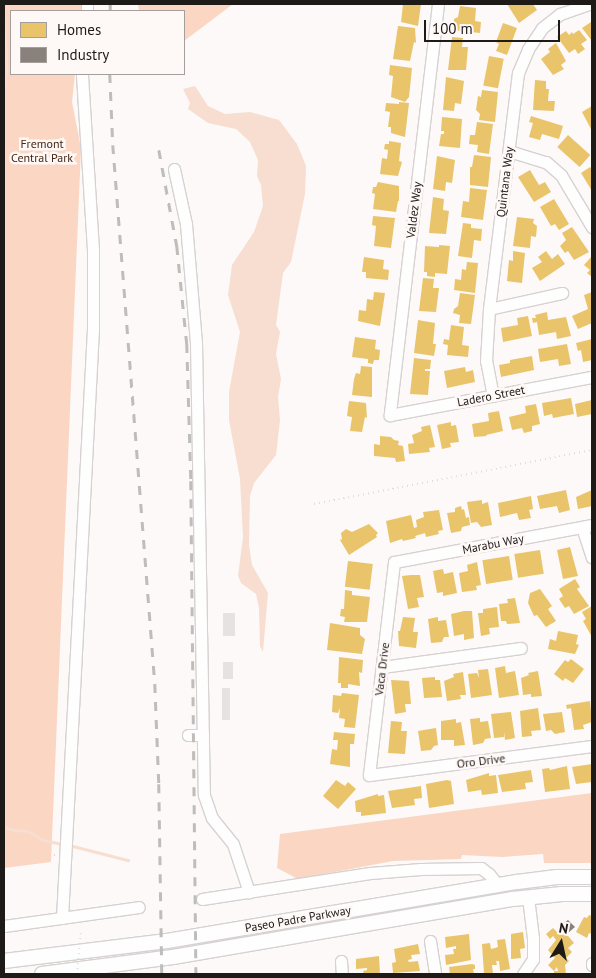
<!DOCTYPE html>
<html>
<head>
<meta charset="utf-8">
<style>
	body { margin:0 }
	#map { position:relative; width:596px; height:978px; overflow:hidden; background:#fcf9f8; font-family:"PT Sans",sans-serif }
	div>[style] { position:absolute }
	.green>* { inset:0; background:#fad6c3 }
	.water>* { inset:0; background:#f7ded0 }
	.homes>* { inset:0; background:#e9c46a; transform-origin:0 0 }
	.industry>* { inset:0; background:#8a817c }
	.stream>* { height:2.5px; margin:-1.25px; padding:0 1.25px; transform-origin:1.25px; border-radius:1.25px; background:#f7ded0 }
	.building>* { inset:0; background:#e5e2e1; transform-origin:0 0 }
	.path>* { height:2px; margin-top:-1px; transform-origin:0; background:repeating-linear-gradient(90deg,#dedddd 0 1px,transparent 0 5px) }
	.roads { filter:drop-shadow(1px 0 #d6d2d1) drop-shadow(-1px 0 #d6d2d1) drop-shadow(0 1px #d6d2d1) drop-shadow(0 -1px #d6d2d1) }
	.minor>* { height:11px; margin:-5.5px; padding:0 5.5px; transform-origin:5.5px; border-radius:5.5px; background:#fffefe }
	.major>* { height:14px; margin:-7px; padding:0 7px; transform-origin:7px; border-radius:7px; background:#fffefe }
	.rail>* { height:2.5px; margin-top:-1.25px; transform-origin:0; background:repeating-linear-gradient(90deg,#bdbdbc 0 9px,transparent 0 18px) }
	.path-bridge>* { height:2px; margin-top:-1px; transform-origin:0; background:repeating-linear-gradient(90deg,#dedddd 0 1px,transparent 0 5px) }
	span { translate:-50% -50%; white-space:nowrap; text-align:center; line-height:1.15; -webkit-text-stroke:5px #fef8f6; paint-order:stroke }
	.park-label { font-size:12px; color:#472612 }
	.street-label { font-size:12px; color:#1d1a18 }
	.frame { position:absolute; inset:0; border:5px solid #1d1a18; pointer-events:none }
	.legend { position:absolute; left:10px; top:10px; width:175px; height:65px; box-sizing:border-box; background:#fef8f6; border:1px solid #a49f9d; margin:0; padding:6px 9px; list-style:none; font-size:15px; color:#1d1a18 }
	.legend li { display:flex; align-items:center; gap:10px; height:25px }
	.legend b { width:25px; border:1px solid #a49f9d }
	.north { position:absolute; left:536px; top:918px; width:50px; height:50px; -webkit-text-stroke:4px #fef8f6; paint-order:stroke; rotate:10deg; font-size:14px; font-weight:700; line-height:20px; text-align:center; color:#1d1a18 }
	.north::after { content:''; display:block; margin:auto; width:18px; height:22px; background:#1d1a18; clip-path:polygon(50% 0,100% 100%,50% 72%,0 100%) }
	.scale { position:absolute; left:424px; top:20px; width:136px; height:22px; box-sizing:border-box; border:2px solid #1d1a18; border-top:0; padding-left:6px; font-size:15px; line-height:18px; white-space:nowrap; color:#1d1a18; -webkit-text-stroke:4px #fef8f6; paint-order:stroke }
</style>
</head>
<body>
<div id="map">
	<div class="green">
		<div style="clip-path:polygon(4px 4px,83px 4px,82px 11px,11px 11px,11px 74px,75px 74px,72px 102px,81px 148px,51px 862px,4px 868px)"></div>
		<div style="clip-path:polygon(138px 4px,233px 4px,184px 41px,184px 11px,139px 11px)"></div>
		<div style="clip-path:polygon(592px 793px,592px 863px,544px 863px,543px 854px,502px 857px,462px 855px,461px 859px,393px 861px,298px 879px,277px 868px,280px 834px)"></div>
	</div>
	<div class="water">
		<div style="clip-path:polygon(195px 86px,208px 106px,225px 114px,250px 112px,279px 120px,297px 144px,306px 166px,305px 194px,291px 262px,283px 273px,276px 325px,280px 332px,276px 354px,281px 379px,278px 397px,280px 420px,276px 455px,254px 483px,250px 496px,249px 545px,252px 565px,268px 593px,263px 652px,260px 646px,259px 608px,256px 594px,241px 583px,238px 576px,243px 537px,240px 479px,229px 420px,229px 392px,240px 332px,228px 295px,232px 265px,254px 232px,263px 206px,261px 185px,257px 176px,258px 160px,250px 142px,236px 129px,208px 123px,188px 109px,190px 103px,183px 89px)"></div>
	</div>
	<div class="homes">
		<div style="clip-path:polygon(403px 4px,421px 4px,418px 26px,401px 22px)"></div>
		<div style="clip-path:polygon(507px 4px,533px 4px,537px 10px,519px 23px)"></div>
		<div style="clip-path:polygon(460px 6px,476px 8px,475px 21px,481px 22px,480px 33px,453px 30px,454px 19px,458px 17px)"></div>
		<div style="clip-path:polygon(591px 22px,592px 24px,592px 41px,582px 28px)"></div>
		<div style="clip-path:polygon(503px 23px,517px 28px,507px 55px,496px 51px,499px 44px,496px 42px)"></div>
		<div style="clip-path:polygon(398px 26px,415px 28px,416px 43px,414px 42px,410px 61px,393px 59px)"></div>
		<div style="clip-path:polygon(579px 30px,587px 40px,581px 44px,585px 49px,578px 54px,575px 49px,569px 53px,557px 37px,566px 31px,569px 35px,572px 32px,573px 34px)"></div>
		<div style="clip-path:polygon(452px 37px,463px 38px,462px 47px,468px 47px,466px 70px,448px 70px)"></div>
		<div style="clip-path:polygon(556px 43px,566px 61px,561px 65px,564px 69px,553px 75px,541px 59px,550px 52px,548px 49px)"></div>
		<div style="left:489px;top:56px;width:15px;height:30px;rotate:11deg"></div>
		<div style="clip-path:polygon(390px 65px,412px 68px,409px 97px,405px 102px,391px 97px,393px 76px,389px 75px)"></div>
		<div style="clip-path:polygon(446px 77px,464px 81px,461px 104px,455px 103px,454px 111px,443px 110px)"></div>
		<div style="clip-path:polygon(535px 80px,546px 81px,546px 89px,549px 89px,548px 101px,555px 101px,554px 111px,533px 110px)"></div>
		<div style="clip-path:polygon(482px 90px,498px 92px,495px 122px,479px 120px,480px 114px,476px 110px,478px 96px,481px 97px)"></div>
		<div style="clip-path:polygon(399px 102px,409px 103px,405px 137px,391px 133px,391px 127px,388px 127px,390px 112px,385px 111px,386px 103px,399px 104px)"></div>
		<div style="clip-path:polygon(592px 106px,592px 131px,582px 112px)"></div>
		<div style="clip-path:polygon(531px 116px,563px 126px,559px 139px,542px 134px,540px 140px,529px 137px,533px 123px,529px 122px)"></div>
		<div style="clip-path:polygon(442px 117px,462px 119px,460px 148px,439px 146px,441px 134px,444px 134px,444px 131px,441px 131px)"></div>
		<div style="clip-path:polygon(477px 122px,493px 124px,489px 154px,477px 152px,478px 145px,469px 144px,470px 135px,475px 135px)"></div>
		<div style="left:568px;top:135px;width:30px;height:16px;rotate:42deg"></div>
		<div style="clip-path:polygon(389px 141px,401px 143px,399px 161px,402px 162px,398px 176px,380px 174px,382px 158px,387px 159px,388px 150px,384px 149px,385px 144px,389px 144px)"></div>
		<div style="clip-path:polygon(474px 155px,491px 157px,488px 187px,470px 185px,470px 167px,472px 167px)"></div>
		<div style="clip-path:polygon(437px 156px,455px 160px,452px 183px,446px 182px,445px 191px,433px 189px)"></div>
		<div style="clip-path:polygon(590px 167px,592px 170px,592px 191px,581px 173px)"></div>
		<div style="clip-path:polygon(530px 170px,539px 185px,545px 182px,551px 192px,534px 202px,518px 177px)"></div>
		<div style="clip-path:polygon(378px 182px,399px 186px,399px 201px,398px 201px,396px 212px,373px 209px,375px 194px,372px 193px,373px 187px,376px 187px)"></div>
		<div style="clip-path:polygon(470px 188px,487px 190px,483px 220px,461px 217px,463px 201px,469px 202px)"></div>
		<div style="clip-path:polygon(433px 197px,444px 199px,443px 210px,449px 211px,446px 234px,429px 233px)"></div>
		<div style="clip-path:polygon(554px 199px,569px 224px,559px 230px,555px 224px,551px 226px,540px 207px)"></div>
		<div style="clip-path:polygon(373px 216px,395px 218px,391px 248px,374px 246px,376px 226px,372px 225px)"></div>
		<div style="clip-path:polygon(517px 217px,534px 219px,533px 223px,537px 226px,536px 237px,531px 236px,530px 248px,513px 246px)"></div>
		<div style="clip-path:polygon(463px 223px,471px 224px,471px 228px,482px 229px,481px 241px,474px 240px,472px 258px,458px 256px)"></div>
		<div style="clip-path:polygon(572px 227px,589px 252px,574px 260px,568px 251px,565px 253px,560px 246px,566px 240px,562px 233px)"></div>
		<div style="clip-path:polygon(439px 245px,450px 246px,447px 274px,435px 273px,435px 277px,427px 276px,427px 272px,424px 272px,425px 246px,439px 247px)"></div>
		<div style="clip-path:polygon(513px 251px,525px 253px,522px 283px,507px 281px,509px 260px,513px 261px)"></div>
		<div style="clip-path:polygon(546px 251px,552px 259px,558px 254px,565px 264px,540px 281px,532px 268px,542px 262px,538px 257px)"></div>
		<div style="clip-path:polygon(592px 256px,592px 277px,587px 273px,590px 270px,584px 265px)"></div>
		<div style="clip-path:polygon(364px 257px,384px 260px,383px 269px,389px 270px,388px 280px,366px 278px,366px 272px,362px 272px)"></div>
		<div style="clip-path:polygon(467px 262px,478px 263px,475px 293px,454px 290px,455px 279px,461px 280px,462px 269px,466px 270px)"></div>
		<div style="clip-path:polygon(423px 278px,434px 279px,433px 288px,439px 288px,436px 312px,419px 311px)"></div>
		<div style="clip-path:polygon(374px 292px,385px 293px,380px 326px,358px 321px,359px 310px,366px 311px,367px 299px,373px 300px)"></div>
		<div style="clip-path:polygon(592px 292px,592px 323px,578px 329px,572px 316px,588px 309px,584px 295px)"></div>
		<div style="clip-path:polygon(460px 293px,475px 295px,471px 324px,459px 323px,460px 315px,453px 313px,454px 309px,458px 306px)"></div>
		<div style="clip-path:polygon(547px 312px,548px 320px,566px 317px,571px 336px,557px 339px,556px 332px,539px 335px,537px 322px,533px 323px,532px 318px,536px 318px,535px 315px)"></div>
		<div style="clip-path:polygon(528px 316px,532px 336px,503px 342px,501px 328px,518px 325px,517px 318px)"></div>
		<div style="clip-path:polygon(418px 320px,435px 323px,433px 344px,436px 344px,434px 356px,414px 353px)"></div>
		<div style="clip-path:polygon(451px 325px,464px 327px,462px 345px,469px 346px,468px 357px,447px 355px,448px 345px,443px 344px,444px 339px,449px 340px)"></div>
		<div style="clip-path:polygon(355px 337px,376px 340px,375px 349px,380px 350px,379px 360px,374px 360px,373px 364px,368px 363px,368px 359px,352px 357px)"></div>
		<div style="clip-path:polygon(592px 339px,592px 360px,583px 362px,581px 350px,578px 351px,576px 343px)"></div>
		<div style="clip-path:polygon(567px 344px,571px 364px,559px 366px,558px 359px,540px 362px,538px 349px)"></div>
		<div style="clip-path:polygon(532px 356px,534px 370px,501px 377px,499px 365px,510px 363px,510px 360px)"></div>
		<div style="clip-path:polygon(414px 358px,431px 360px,430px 369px,425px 369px,425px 371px,430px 371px,428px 395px,410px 394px)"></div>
		<div style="clip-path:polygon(361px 366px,372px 367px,372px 397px,352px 395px,354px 379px,356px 373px,360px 374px)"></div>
		<div style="clip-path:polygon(465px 367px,466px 372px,473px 370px,475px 382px,447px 388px,444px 371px)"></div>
		<div style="clip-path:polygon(571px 398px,574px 414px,553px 418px,552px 414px,544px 416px,542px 403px)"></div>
		<div style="clip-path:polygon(592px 400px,592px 414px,577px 417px,575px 404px)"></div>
		<div style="clip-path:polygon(349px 401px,366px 403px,367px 418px,365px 417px,362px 432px,350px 431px,352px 417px,347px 416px)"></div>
		<div style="clip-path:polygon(536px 404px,540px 424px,532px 426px,532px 431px,524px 433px,522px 428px,512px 430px,509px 417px,526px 413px,525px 406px)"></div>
		<div style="clip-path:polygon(499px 411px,503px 431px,486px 435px,487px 436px,474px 437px,472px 424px,489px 421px,488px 413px)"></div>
		<div style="clip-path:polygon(451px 422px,451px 426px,456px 425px,459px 442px,450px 443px,451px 447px,442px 449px,437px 425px)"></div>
		<div style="clip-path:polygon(430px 425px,435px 447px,429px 448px,430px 452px,409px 454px,408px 444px,414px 443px,412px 435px,422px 431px,421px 427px)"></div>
		<div style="clip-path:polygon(380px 436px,391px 437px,394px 440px,399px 441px,398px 445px,403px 446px,405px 461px,396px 462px,395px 458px,374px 456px,374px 444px,380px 445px)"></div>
		<div style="clip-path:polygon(566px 490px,570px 510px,559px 513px,557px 506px,540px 509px,537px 496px)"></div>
		<div style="clip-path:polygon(592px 490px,592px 506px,578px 509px,576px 497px)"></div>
		<div style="clip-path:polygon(531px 496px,533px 509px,529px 510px,531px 518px,519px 520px,517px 513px,500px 517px,498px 503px)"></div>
		<div style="clip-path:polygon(482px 500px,482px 504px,488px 502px,492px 525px,481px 527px,477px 522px,471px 523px,467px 502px)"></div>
		<div style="clip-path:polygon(461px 506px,462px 510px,464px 509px,466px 518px,469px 517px,470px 525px,462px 527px,461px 531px,451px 533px,447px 513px,455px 512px,455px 508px)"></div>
		<div style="clip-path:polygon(439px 510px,443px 530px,438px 531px,439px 534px,426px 537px,425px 533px,415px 536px,416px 538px,403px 541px,402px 539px,390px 543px,386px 521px,411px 515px,414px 528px,417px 527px,416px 520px,424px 517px,423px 512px)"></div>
		<div style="clip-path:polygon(369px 524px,378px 533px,376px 535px,377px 537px,349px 555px,340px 540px,342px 539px,341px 533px,346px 529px,352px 532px)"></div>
		<div style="clip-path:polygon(570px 547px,578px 576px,563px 579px,557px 550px)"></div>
		<div style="left:540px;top:550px;width:24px;height:26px;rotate:81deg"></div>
		<div style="left:509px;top:556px;width:24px;height:27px;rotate:81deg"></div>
		<div style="left:348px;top:561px;width:25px;height:26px;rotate:7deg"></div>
		<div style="clip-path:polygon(477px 562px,481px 585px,476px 586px,477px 590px,462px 592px,459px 573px,468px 571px,467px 565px)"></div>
		<div style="clip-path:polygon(443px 569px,444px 574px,453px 572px,457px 593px,443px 596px,443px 592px,437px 593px,433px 571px)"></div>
		<div style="clip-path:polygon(411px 575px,420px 575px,424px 597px,417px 598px,419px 607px,408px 609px,402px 576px)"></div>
		<div style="clip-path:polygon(575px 579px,580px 587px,577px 589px,589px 606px,574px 614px,569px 606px,565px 608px,559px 599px,563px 596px,559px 589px)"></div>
		<div style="clip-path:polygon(540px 589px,552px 606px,548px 609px,556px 621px,546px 627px,537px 615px,534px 616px,528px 603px,530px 593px)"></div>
		<div style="clip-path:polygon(345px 590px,352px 591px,352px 595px,370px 597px,367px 622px,344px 622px,345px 617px,340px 616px,341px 609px,344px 609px)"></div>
		<div style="clip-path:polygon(515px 598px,520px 623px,507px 624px,506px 621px,501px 621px,499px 604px,508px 603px,507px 599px)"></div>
		<div style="clip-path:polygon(592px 606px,592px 637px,583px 621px,586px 619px,582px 612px)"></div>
		<div style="clip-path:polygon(497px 607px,499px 627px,489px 628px,490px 634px,481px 636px,478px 613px,483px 613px,483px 609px)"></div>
		<div style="clip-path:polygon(464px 611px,472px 611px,474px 638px,464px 640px,464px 634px,454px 636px,451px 614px)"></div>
		<div style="clip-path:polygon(403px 617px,415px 618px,413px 632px,418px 632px,416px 648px,399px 646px,398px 631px,400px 631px)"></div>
		<div style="clip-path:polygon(438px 617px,438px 621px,446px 620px,449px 637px,444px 637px,442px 642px,431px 643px,428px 619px)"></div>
		<div style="clip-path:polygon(330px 623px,360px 628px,360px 635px,365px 639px,362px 654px,327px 650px)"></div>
		<div style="clip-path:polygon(558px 631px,578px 635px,576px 644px,579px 645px,575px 654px,548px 649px,550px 639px,556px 641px)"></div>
		<div style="clip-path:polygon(339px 657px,363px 660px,362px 673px,359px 672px,360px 686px,348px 684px,348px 688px,341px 688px,341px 683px,338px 683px)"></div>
		<div style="clip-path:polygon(571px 659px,584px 669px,573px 683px,565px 678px,563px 681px,554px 674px,565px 660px,568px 662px)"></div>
		<div style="clip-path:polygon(505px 666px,506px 673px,515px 671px,519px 695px,499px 698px,495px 668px)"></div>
		<div style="clip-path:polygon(488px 669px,492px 695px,471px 698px,468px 674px,477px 673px,479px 678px,478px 670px)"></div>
		<div style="clip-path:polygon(538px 671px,542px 696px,531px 697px,531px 694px,523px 695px,521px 678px,529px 675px,528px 673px)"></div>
		<div style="clip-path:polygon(463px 672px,466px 695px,460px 695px,461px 699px,447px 701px,444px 681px,454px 677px,453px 674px)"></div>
		<div style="clip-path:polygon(435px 677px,435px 680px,440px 680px,442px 697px,424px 698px,422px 678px)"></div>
		<div style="clip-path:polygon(391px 680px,409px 681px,411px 704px,405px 704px,406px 712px,395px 714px)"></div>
		<div style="clip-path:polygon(342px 693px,359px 695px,355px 728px,344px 727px,345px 719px,339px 718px,340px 708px,338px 713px,332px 712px,333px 695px,341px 696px)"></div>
		<div style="clip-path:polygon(590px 701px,592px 722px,583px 725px,584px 729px,574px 730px,571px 708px,567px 709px,566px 705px)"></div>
		<div style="clip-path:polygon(538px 708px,541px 730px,531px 731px,532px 736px,522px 737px,520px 711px)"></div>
		<div style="clip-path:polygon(511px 712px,515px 738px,505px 740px,504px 732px,504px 737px,494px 738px,491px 714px)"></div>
		<div style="clip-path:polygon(562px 712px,565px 732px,555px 734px,551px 730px,546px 731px,543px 714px)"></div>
		<div style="clip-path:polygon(480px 718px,480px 722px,488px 721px,491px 738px,485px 739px,483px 743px,473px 745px,470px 719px)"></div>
		<div style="clip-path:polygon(456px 719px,456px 723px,461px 722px,465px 745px,454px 746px,454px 740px,441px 740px,441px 721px)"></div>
		<div style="clip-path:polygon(391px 721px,402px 722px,401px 731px,407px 731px,405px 754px,388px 753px)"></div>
		<div style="clip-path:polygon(436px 728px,438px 745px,434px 746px,431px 750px,421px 751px,418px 731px)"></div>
		<div style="clip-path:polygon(334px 732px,355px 734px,354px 744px,350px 744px,350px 767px,330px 764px,332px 749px,337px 750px,338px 740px,333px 740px)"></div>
		<div style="clip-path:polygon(592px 764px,592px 782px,576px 784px,572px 767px)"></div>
		<div style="clip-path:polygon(567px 766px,570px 789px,545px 792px,542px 769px,549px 768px,550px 770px)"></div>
		<div style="clip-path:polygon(531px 770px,533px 782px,525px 783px,526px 789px,502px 792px,498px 775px)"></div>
		<div style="clip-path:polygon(489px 773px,489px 776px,496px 775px,498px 793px,482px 795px,481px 790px,468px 792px,466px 780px)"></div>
		<div style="clip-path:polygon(336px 780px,345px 786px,348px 782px,356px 789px,338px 809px,323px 796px)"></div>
		<div style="clip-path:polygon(447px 780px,451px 781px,454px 804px,429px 808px,426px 784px)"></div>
		<div style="clip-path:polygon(421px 786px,422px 798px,414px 799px,415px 805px,392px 808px,388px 791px)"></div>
		<div style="clip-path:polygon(378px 794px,378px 796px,384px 795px,386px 813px,361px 816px,361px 812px,356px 812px,355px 801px)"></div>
		<div style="clip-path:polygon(589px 915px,592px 916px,592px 934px,589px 933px,587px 938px,576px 932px,584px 917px,587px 918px)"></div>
		<div style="clip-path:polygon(553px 928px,560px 935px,564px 931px,574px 943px,568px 948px,572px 952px,566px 958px,569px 961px,565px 965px,566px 974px,554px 974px,554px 971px,558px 971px,557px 967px,554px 971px,548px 965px,555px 958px,548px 950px,556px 940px,553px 936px,550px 939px,546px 934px)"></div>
		<div style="clip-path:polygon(523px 932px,525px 948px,520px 949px,521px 958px,511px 959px,511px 934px)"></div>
		<div style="clip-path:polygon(469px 934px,471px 960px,446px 965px,445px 955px,454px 954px,453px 949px,456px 949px,456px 946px,446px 948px,445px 937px)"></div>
		<div style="clip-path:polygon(505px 939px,510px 969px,500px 971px,499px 961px,496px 961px,497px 965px,492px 965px,493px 974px,484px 974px,482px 944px,490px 943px,491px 949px,495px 948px,498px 947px,497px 940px)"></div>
		<div style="clip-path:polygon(418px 944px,420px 954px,411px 955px,412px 959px,408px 960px,409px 962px,418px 961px,420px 971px,393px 973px,392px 963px,396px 962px,394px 949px)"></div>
		<div style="clip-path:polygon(379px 956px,380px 974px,364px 974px,363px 971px,367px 970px,367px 968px,356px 969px,356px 959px)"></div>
		<div style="clip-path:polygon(472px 964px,475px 965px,475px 969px,473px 969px,474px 974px,450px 974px,449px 967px)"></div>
	</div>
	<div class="industry">
		<div style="clip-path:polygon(568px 920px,575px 927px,568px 933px,561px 925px)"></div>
	</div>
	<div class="stream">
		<div style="left:4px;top:10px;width:59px;rotate:87.1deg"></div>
		<div style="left:7px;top:69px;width:21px;rotate:98deg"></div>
		<div style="left:4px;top:827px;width:10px;rotate:17deg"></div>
		<div style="left:14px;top:830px;width:14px;rotate:4deg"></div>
		<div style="left:28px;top:831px;width:17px;rotate:31deg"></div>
		<div style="left:43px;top:840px;width:19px;rotate:12deg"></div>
		<div style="left:69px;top:845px;width:61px;rotate:14.3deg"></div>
	</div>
	<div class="building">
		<div style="left:223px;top:613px;width:12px;height:23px"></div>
		<div style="left:223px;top:662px;width:10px;height:17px"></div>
		<div style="left:222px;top:688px;width:8px;height:32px"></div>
	</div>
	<div class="path">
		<div style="left:314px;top:504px;width:283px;rotate:-11deg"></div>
		<div style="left:4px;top:854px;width:52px;rotate:1.1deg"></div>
	</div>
	<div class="roads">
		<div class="minor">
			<div style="left:438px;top:4px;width:414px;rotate:96.7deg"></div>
			<div style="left:390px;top:415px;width:206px;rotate:-10.7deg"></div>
			<div style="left:87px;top:11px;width:7px;rotate:-90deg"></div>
			<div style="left:509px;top:151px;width:39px;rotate:17deg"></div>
			<div style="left:546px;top:162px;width:20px;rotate:41deg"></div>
			<div style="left:561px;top:175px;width:61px;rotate:59.2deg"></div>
			<div style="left:174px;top:169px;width:56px;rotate:77.7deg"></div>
			<div style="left:186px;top:224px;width:119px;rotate:85.2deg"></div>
			<div style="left:196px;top:343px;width:452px;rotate:89deg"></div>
			<div style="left:204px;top:795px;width:24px;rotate:71deg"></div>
			<div style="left:212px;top:818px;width:33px;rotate:51deg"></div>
			<div style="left:233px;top:844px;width:51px;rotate:71.6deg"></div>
			<div style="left:489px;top:309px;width:75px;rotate:-12.4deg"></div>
			<div style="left:493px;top:396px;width:36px;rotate:-101deg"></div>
			<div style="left:486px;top:361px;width:52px;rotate:-86.7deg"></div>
			<div style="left:489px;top:309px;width:238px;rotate:-83deg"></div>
			<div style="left:518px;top:73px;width:26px;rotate:-67deg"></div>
			<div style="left:528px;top:49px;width:25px;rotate:-56deg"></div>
			<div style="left:542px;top:28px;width:23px;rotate:-38deg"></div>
			<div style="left:560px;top:14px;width:31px;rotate:-19deg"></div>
			<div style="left:592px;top:525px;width:201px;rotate:169.4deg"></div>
			<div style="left:394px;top:562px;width:214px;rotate:96.7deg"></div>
			<div style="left:369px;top:775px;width:225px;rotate:-7.4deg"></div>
			<div style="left:582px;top:527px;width:32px;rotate:72deg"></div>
			<div style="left:382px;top:667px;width:140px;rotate:-7.8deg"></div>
			<div style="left:188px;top:735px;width:15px"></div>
			<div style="left:202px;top:899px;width:170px;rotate:-8.8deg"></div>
			<div style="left:370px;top:873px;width:51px;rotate:-4.5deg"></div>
			<div style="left:421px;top:869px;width:60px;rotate:-1deg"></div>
			<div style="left:481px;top:868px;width:10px;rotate:37deg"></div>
			<div style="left:489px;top:874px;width:14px;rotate:51deg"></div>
			<div style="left:62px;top:918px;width:590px;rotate:-86.99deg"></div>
			<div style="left:93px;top:329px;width:79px;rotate:-90deg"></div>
			<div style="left:93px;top:250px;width:176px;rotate:-93.6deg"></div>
			<div style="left:4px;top:926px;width:136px;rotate:-8deg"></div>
			<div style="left:430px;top:941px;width:33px;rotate:81deg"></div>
			<div style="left:341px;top:961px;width:13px;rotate:86deg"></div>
			<div style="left:592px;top:963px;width:2px;rotate:90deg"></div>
			<div style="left:523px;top:974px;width:18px;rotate:-56deg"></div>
			<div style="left:533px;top:959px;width:21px;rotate:-90deg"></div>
			<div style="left:533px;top:938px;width:41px;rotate:-97deg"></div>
		</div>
		<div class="major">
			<div style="left:4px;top:961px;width:164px;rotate:-7deg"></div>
			<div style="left:167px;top:941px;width:355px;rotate:-9.6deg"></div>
			<div style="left:517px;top:882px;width:40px;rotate:-7.1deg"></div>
			<div style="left:557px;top:877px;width:35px"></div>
			<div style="left:42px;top:974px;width:132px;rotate:-7.4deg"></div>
			<div style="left:173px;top:957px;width:345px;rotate:-9.7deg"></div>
			<div style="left:513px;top:899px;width:49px;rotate:-5.8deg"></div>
			<div style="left:562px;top:894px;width:30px"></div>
		</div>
	</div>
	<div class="rail">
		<div style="left:110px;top:11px;width:7px;rotate:-90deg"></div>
		<div style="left:110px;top:74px;width:71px;rotate:87.6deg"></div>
		<div style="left:113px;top:145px;width:541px;rotate:85.54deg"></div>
		<div style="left:155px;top:684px;width:100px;rotate:87.7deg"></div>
		<div style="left:159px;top:784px;width:190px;rotate:89.1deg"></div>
		<div style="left:159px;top:150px;width:98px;rotate:79.4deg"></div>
		<div style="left:177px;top:246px;width:99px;rotate:84.2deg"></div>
		<div style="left:187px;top:344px;width:137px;rotate:88.3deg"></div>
		<div style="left:191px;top:481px;width:493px;rotate:89.4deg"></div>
	</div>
	<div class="path-bridge">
		<div style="left:77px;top:974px;width:44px;rotate:-84.8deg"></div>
	</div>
	<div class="park-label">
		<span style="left:42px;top:151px">Fremont<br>Central Park</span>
	</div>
	<div class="street-label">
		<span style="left:505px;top:182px;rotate:-83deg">Quintana Way</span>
		<span style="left:414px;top:210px;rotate:-83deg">Valdez Way</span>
		<span style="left:491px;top:396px;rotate:-11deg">Ladero Street</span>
		<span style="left:493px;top:544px;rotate:-11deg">Marabu Way</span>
		<span style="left:382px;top:669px;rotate:-83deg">Vaca Drive</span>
		<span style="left:481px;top:761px;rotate:-7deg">Oro Drive</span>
		<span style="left:298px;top:919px;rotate:-10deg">Paseo Padre Parkway</span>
	</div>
	<div class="frame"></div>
	<ul class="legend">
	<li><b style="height:14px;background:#e9c46a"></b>Homes</li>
	<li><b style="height:14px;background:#8a817c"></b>Industry</li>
	</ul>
	<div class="north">N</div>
	<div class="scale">100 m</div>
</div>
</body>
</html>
